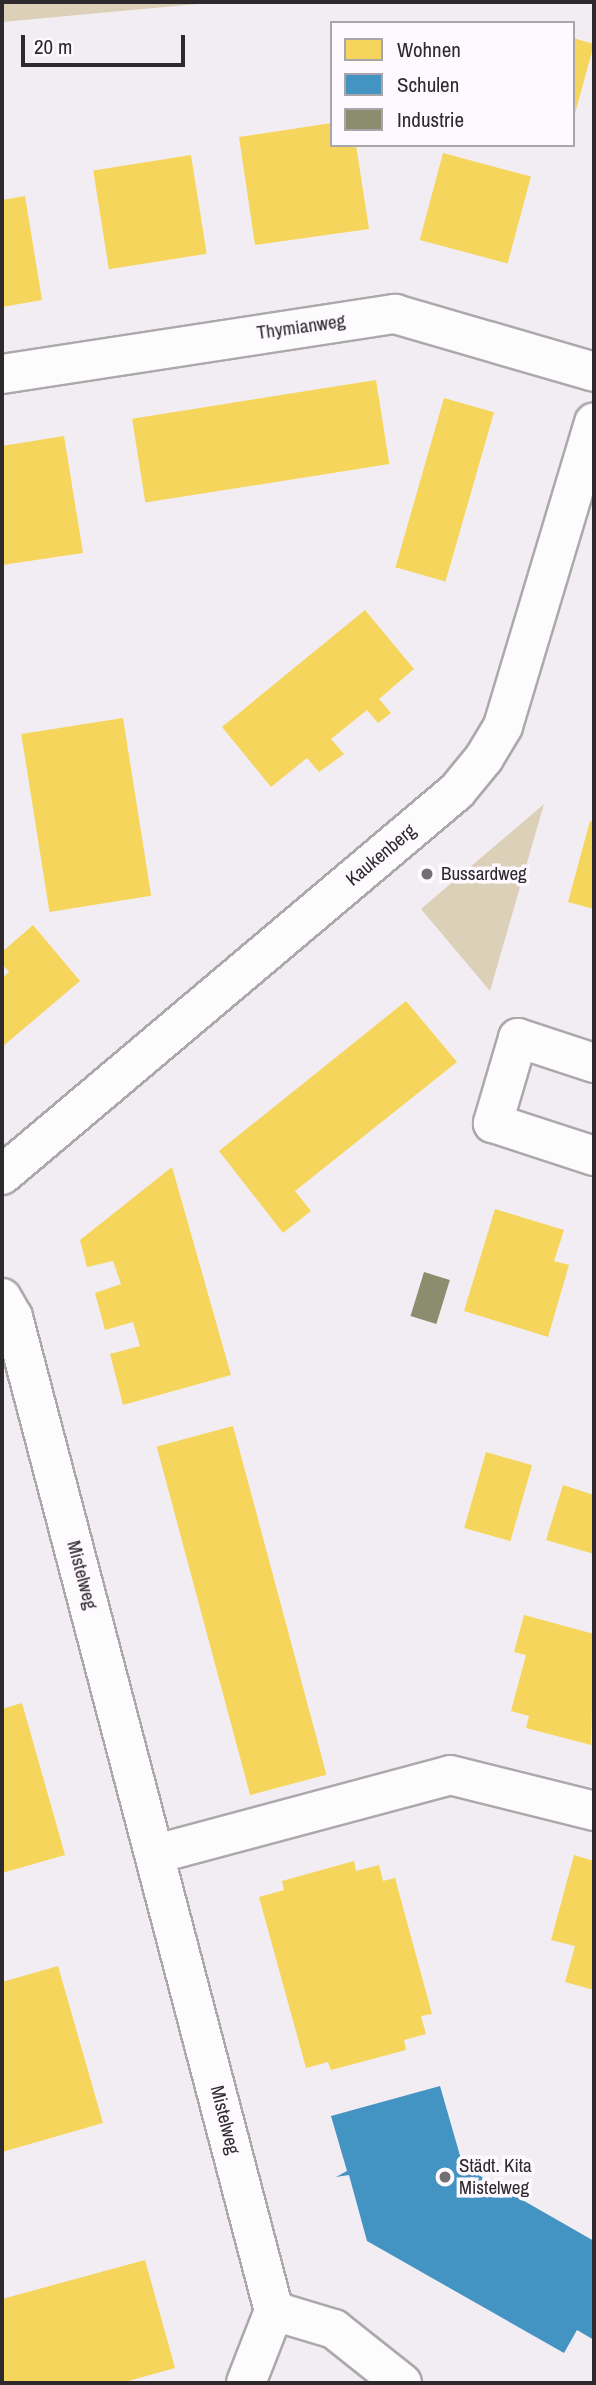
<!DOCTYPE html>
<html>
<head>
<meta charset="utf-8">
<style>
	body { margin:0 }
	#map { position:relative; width:596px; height:2385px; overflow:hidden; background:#f2edf2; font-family:"Archivo Narrow",sans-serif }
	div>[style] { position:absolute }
	.green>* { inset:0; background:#ddd0b8 }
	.homes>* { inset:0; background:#f6d55c; transform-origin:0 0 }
	.schools>* { inset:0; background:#4393c3 }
	.industry>* { inset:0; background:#8c8c6e; transform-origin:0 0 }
	.roads { filter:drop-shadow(2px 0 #aca8ac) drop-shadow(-2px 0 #aca8ac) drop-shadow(0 2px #aca8ac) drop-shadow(0 -2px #aca8ac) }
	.minor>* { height:38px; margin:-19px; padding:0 19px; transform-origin:19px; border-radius:19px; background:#fdfcfd }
	.dots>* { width:19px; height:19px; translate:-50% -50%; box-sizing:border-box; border:4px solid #fef8ff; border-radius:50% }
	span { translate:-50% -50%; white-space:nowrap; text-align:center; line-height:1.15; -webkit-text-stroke:7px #fef8ff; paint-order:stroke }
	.street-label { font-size:19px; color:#2d292d }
	.poi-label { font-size:19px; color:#2d292d }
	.left { translate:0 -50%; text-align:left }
	.frame { position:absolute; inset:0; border:4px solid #2d292d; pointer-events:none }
	.legend { position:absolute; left:330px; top:21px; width:245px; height:126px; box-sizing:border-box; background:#fef8ff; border:2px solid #aaa5ab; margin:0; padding:9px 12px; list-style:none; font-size:21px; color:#2d292d }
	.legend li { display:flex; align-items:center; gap:14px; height:35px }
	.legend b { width:35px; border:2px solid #aaa5ab }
	.scale { position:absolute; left:21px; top:35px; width:164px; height:32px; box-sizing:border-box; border:4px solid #2d292d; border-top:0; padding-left:9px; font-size:21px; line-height:24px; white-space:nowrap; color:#2d292d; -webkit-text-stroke:5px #fef8ff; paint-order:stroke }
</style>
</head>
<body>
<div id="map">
	<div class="green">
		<div style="clip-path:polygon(2px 2px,219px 2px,2px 22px)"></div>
		<div style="clip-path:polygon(544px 804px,490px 991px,421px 909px)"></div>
	</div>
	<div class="homes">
		<div style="clip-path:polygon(573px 38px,594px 44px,574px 117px,573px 116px)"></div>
		<div style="clip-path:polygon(332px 123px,332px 145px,356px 145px,369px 229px,255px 245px,239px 137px)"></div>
		<div style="left:443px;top:153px;width:91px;height:90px;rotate:15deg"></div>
		<div style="left:191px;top:155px;width:100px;height:99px;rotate:81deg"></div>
		<div style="clip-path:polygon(25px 196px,42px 300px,2px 307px,2px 200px)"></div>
		<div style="left:376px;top:380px;width:85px;height:247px;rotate:81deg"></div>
		<div style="left:444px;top:398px;width:52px;height:176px;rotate:16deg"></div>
		<div style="clip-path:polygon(64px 436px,83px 553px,2px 565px,2px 446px)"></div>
		<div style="clip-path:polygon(365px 610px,414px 669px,379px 699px,391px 713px,378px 723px,367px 710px,331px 739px,344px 754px,319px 772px,307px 758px,271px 787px,222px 727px)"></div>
		<div style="left:123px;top:718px;width:180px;height:103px;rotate:81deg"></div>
		<div style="clip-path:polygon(590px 821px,594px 822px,594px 909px,568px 902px)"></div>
		<div style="clip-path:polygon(33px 925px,80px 981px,2px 1047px,2px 978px,9px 972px,2px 964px,2px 952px)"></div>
		<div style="clip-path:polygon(406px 1001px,457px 1062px,295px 1191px,311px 1211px,283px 1233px,219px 1151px)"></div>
		<div style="clip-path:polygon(172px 1167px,231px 1375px,123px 1405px,110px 1354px,140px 1346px,133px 1322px,105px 1330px,95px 1293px,121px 1284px,113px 1261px,87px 1267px,80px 1240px)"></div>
		<div style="clip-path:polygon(495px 1209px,564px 1230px,554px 1261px,569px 1265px,548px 1337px,464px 1311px)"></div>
		<div style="left:233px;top:1426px;width:361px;height:79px;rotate:75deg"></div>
		<div style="left:486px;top:1452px;width:48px;height:79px;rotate:16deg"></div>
		<div style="clip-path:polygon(563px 1485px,594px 1495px,594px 1554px,546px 1540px)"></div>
		<div style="clip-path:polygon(524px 1615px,594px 1634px,591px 1745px,526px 1728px,529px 1716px,511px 1711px,526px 1655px,514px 1652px)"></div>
		<div style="clip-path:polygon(22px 1703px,65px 1855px,2px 1873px,2px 1709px)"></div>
		<div style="clip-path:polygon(574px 1855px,594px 1861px,594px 1990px,565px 1982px,575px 1946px,551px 1940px)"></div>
		<div style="clip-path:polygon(354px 1861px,356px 1871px,379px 1865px,383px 1881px,395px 1878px,432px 2014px,421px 2016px,426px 2034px,404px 2040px,406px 2050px,331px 2070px,328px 2062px,306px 2068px,259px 1897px,284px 1890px,282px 1881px)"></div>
		<div style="clip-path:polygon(58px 1966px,103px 2123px,2px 2152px,2px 1982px)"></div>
		<div style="clip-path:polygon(145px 2260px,175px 2368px,121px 2383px,2px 2383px,2px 2299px)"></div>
	</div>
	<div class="schools">
		<div style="clip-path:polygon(440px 2086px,463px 2166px,594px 2241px,594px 2340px,577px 2330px,564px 2353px,367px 2241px,349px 2175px,336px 2177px,347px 2171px,331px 2116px)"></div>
	</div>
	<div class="industry">
		<div style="left:424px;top:1272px;width:27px;height:46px;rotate:17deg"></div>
	</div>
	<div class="roads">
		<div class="minor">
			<div style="left:2px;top:374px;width:398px;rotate:-8.7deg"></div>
			<div style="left:395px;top:314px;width:207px;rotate:16.2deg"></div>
			<div style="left:594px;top:1063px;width:80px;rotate:-161.8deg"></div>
			<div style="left:518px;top:1038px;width:89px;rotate:106.4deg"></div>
			<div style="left:493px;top:1123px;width:106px;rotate:18.1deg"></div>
			<div style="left:2px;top:1175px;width:595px;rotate:-40.16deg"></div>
			<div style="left:457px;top:791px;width:43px;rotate:-50.7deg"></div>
			<div style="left:484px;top:758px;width:37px;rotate:-59deg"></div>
			<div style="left:503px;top:726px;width:317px;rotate:-73.3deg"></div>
			<div style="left:2px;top:1298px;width:22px;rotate:60deg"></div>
			<div style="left:13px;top:1317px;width:1028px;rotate:75.29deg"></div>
			<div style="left:274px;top:2311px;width:77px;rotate:111.3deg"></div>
			<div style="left:156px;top:1854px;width:304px;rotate:-15deg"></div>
			<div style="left:450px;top:1775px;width:148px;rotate:14deg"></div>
			<div style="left:274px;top:2311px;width:63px;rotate:16.7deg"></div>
			<div style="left:334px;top:2329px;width:87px;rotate:38.5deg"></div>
		</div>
	</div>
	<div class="dots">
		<div style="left:427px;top:874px;background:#726e72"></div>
		<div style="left:445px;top:2177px;background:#726e72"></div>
	</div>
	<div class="street-label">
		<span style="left:301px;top:327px;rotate:-8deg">Thymianweg</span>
		<span style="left:381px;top:855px;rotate:-40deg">Kaukenberg</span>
		<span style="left:82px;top:1575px;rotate:75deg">Mistelweg</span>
		<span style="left:225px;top:2120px;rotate:76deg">Mistelweg</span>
	</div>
	<div class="poi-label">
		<span class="left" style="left:441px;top:874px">Bussardweg</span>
		<span class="left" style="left:459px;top:2177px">Städt. Kita<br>Mistelweg</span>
	</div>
	<div class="frame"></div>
	<ul class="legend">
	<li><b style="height:19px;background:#f6d55c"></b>Wohnen</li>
	<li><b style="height:19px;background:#4393c3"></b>Schulen</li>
	<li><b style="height:19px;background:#8c8c6e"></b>Industrie</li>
	</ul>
	<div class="scale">20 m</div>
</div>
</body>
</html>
